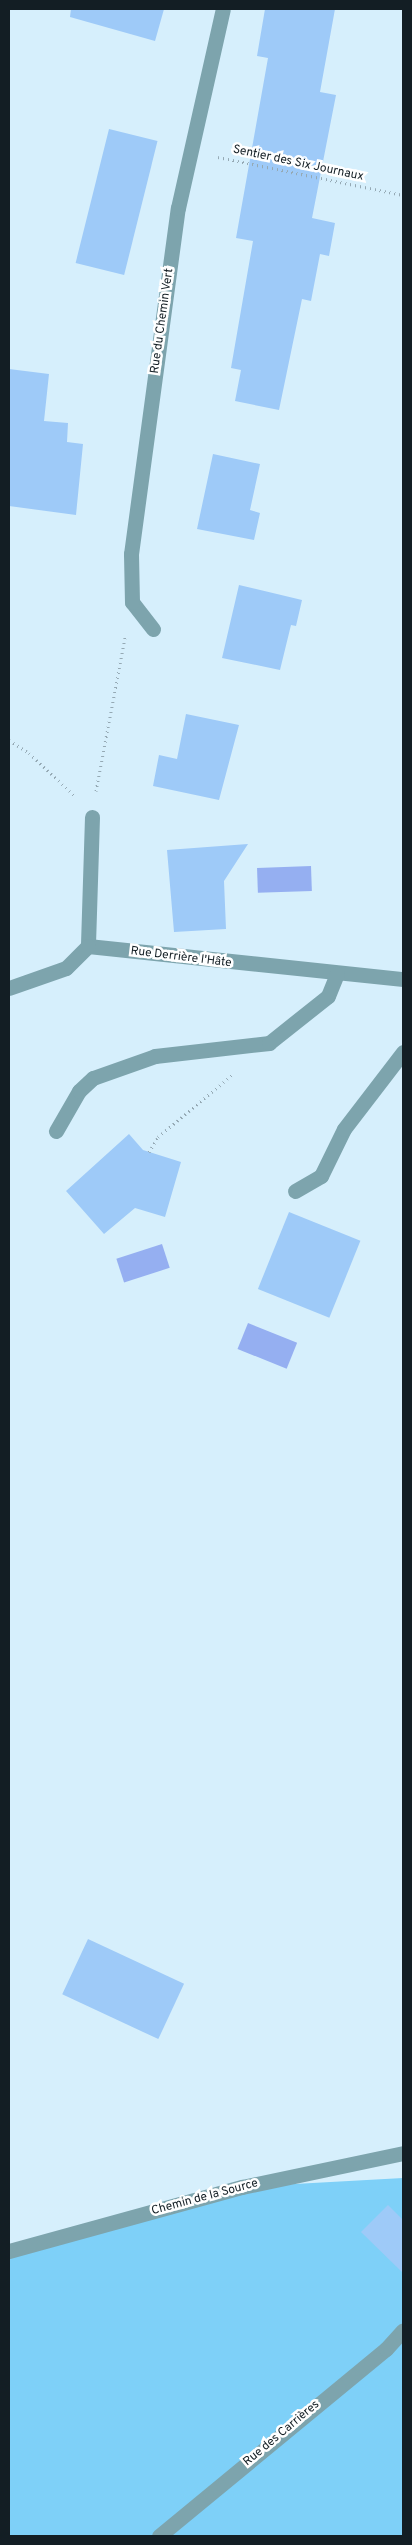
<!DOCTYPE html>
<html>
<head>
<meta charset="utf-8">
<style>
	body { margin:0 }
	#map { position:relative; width:412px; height:2545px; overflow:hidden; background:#d6effc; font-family:Overpass,sans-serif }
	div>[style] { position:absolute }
	.green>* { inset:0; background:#7ed0f8 }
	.water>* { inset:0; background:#95aff1; transform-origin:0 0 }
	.building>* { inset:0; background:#9ecaf8; transform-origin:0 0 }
	.path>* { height:3px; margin-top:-1.5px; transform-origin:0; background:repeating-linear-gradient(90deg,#95a9b4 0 1px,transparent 0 5px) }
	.minor>* { height:15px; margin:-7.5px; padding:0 7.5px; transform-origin:7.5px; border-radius:7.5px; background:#7da4ad }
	span { translate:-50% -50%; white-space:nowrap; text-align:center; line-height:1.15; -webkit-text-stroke:5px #fff; paint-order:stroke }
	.street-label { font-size:12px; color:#131e24 }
	.frame { position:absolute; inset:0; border:10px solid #131e24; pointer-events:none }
</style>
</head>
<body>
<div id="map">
	<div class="green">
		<div style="clip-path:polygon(403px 2178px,403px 2536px,9px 2536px,9px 2251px,242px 2187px)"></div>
	</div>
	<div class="water">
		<div style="left:311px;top:866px;width:25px;height:54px;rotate:88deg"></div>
		<div style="left:162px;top:1244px;width:25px;height:48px;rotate:72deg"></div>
		<div style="left:248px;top:1323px;width:53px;height:28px;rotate:22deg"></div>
	</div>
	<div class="building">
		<div style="clip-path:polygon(71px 9px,164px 9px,155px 41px,70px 17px)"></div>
		<div style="clip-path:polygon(265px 9px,335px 9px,320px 92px,336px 95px,312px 218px,335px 223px,329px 256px,320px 254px,311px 301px,302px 299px,279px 410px,235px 401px,241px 370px,231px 368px,253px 241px,236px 238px,268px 58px,257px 56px)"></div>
		<div style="left:109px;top:129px;width:50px;height:138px;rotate:14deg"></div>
		<div style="clip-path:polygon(9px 369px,49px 374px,44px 421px,68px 423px,67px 442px,83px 444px,76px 515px,9px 506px)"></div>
		<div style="clip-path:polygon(213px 454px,260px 464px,250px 510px,260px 513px,254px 540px,197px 529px)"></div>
		<div style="clip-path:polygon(239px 585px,302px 600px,296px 626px,291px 625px,280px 670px,222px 658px)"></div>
		<div style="clip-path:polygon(186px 714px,239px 725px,219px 800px,153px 786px,159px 755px,177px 759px)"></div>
		<div style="clip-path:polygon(248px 844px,224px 881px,226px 929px,174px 932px,167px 850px)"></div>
		<div style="clip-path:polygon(129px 1134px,143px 1150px,181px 1162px,165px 1217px,135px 1208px,104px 1234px,66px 1191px)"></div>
		<div style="left:289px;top:1212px;width:77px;height:83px;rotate:22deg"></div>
		<div style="left:88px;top:1939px;width:106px;height:61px;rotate:25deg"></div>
		<div style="clip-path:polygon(388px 2205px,403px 2220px,403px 2273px,361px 2232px)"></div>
	</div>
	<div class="path">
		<div style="left:218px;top:157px;width:189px;rotate:11.6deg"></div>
		<div style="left:9px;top:740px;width:24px;rotate:33deg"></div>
		<div style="left:29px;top:753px;width:64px;rotate:43.1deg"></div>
		<div style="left:96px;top:791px;width:157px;rotate:-79.3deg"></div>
		<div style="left:149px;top:1152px;width:17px;rotate:-59deg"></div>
		<div style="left:158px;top:1137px;width:97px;rotate:-40deg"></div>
	</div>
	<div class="minor">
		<div style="left:153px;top:629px;width:34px;rotate:-128deg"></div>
		<div style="left:132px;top:602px;width:48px;rotate:-91.2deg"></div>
		<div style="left:131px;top:554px;width:349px;rotate:-82.3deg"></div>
		<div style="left:178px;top:208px;width:204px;rotate:-77.3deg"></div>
		<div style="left:92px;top:817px;width:129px;rotate:91.8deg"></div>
		<div style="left:88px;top:946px;width:317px;rotate:6deg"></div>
		<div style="left:9px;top:988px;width:60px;rotate:-19.3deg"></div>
		<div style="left:66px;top:968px;width:31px;rotate:-45deg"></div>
		<div style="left:56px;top:1131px;width:46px;rotate:-60.1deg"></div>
		<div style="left:79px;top:1091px;width:19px;rotate:-43deg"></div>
		<div style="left:93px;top:1078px;width:66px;rotate:-19.5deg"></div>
		<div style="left:155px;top:1056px;width:115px;rotate:-6.5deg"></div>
		<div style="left:269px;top:1043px;width:75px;rotate:-38.5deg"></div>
		<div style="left:328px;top:996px;width:24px;rotate:-68deg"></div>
		<div style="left:295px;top:1191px;width:30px;rotate:-30deg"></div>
		<div style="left:321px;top:1176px;width:52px;rotate:-63.9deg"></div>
		<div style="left:344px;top:1129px;width:97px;rotate:-52.5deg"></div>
		<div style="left:9px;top:2251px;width:242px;rotate:-15.4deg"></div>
		<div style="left:242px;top:2187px;width:165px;rotate:-11.9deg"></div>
		<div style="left:159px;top:2536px;width:294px;rotate:-39.5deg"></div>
		<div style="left:386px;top:2349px;width:25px;rotate:-48deg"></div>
	</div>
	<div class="street-label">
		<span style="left:298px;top:164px;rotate:12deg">Sentier des Six Journaux</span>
		<span style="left:163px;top:321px;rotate:-82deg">Rue du Chemin Vert</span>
		<span style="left:181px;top:958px;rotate:7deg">Rue Derrière l'Hâte</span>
		<span style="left:205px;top:2198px;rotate:-15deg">Chemin de la Source</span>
		<span style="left:282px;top:2434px;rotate:-40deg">Rue des Carrières</span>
	</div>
	<div class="frame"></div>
</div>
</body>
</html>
